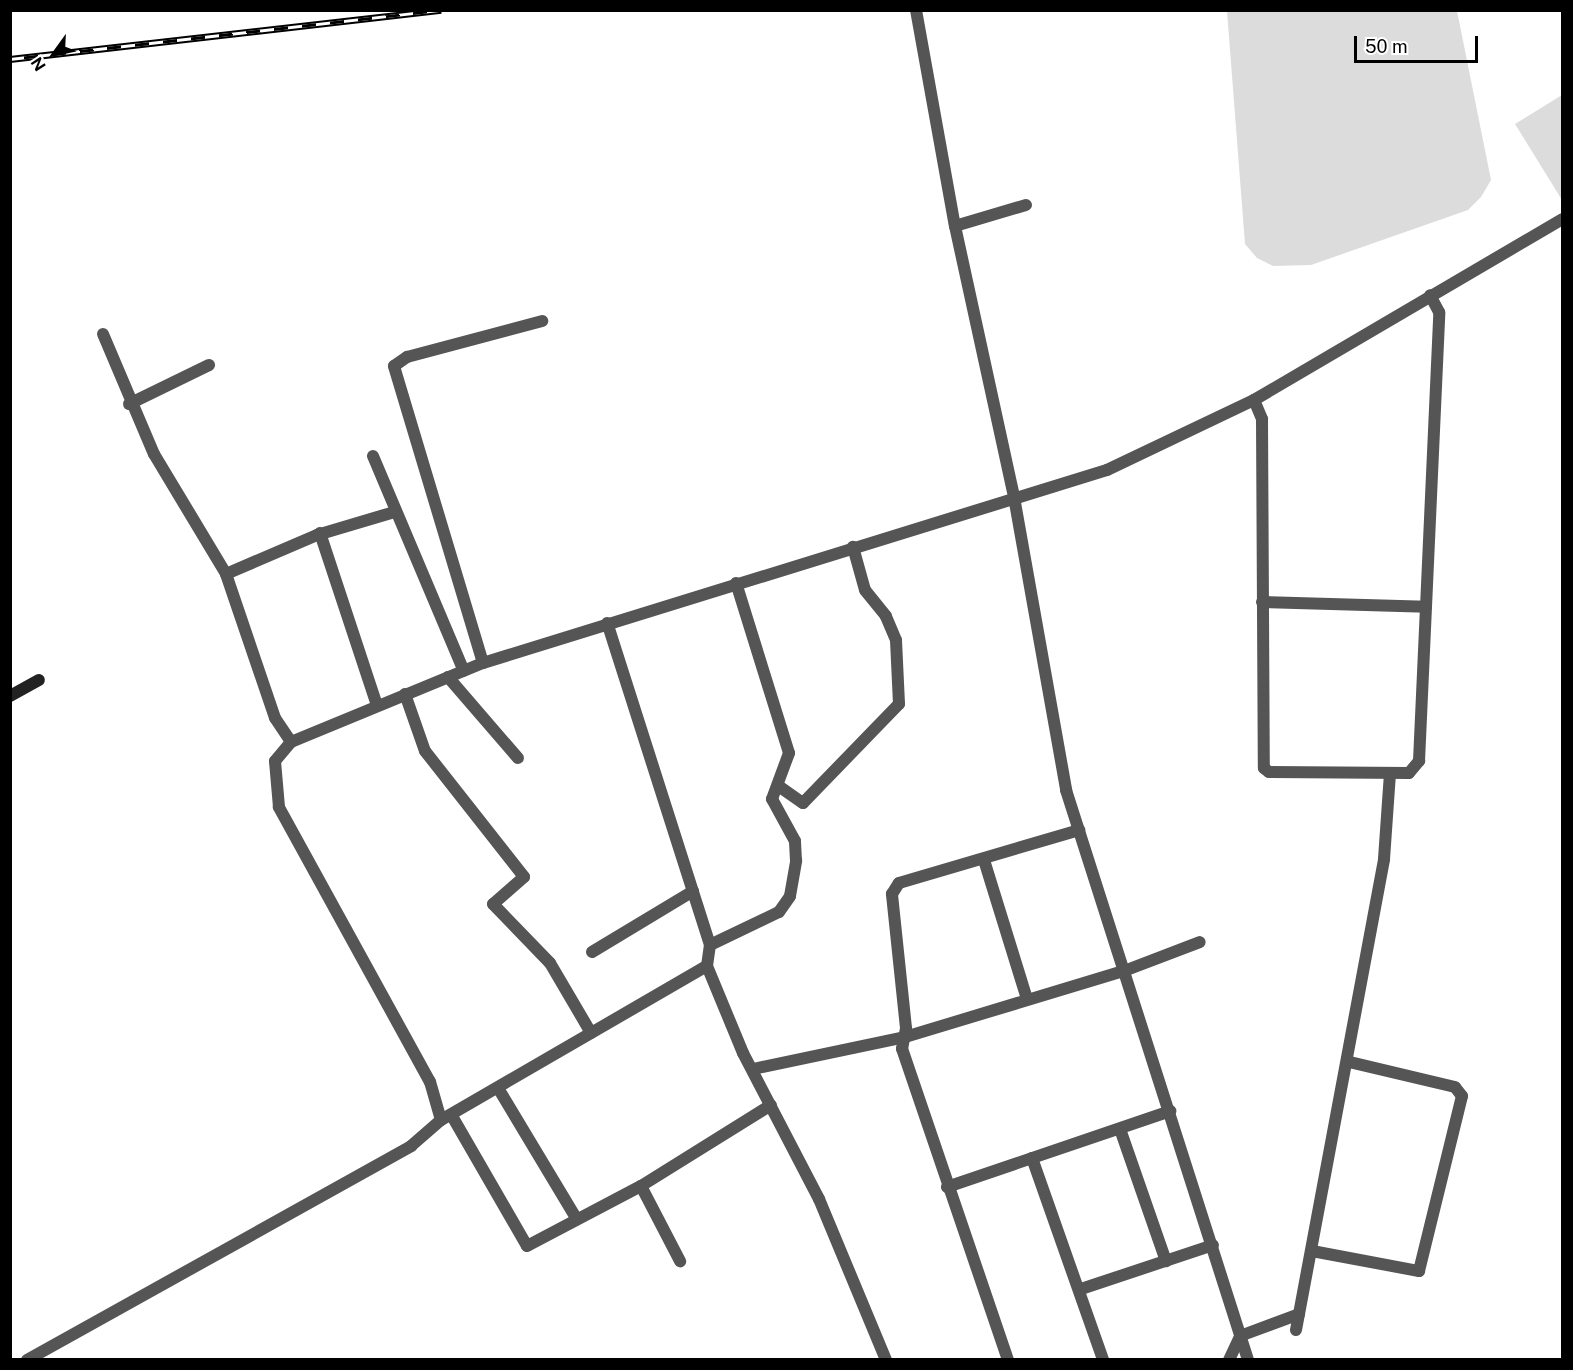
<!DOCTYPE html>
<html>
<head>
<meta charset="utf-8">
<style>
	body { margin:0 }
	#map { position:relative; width:1573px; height:1370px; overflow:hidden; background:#fff; font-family:"Public Sans",sans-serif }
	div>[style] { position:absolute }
	.green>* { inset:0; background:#dcdcdc }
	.street>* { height:12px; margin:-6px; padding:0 6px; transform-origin:6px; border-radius:6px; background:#555 }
	.secondary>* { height:12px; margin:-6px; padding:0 6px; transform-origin:6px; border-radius:6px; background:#222 }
	.rail>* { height:7px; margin-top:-3.5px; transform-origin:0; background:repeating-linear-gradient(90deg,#fff 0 14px,#000 0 28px); box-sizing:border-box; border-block:2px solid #000 }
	span { translate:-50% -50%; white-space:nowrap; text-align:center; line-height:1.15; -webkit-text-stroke:4.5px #fff; paint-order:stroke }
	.frame { position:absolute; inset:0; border:12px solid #000; pointer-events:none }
	.north { position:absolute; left:24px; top:24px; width:60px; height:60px; -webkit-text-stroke:4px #fff; paint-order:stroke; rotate:237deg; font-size:16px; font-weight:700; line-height:24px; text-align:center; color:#000 }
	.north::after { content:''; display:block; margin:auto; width:21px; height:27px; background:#000; clip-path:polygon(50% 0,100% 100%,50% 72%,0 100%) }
	.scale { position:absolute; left:1354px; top:36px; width:124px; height:27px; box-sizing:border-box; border:3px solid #000; border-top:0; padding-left:8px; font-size:18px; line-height:21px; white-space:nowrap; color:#000; -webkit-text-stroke:4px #fff; paint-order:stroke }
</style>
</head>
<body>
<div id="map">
	<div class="green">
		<div style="clip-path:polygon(1227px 11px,1457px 11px,1491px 180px,1481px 197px,1468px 210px,1311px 265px,1273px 266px,1257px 258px,1245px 244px)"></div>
		<div style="clip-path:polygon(1562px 95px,1562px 200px,1515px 124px)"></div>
	</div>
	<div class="street">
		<div style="left:916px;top:10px;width:219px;rotate:79.8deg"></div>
		<div style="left:955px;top:226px;width:277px;rotate:77.7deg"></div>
		<div style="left:1014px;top:497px;width:298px;rotate:79.9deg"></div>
		<div style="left:1066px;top:790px;width:598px;rotate:72.29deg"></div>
		<div style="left:955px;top:226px;width:74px;rotate:-16.5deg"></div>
		<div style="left:103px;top:334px;width:130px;rotate:67deg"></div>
		<div style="left:154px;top:454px;width:140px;rotate:59deg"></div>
		<div style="left:226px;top:574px;width:152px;rotate:71.2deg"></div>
		<div style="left:275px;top:718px;width:29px;rotate:56deg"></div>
		<div style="left:1254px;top:400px;width:21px;rotate:67deg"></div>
		<div style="left:1262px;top:419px;width:349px;rotate:89.7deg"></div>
		<div style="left:1264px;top:768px;width:6px;rotate:39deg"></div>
		<div style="left:1269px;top:772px;width:140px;rotate:0.4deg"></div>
		<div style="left:1409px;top:773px;width:16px;rotate:-50deg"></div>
		<div style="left:1419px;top:761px;width:449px;rotate:-87.4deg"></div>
		<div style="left:1439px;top:312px;width:19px;rotate:-118deg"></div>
		<div style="left:129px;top:404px;width:89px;rotate:-26deg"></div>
		<div style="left:373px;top:456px;width:233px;rotate:67.1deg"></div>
		<div style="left:320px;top:533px;width:181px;rotate:71.7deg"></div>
		<div style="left:226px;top:574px;width:99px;rotate:-23.2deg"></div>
		<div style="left:317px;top:535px;width:80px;rotate:-16.6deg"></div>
		<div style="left:1262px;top:602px;width:164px;rotate:1.7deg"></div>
		<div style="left:483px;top:663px;width:310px;rotate:-106.7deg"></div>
		<div style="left:394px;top:366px;width:16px;rotate:-35deg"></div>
		<div style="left:407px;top:357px;width:140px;rotate:-14.9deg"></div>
		<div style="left:448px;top:677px;width:107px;rotate:49.2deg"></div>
		<div style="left:405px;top:694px;width:60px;rotate:70.7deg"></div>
		<div style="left:425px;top:751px;width:160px;rotate:51.8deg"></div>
		<div style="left:524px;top:877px;width:41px;rotate:138.9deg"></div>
		<div style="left:493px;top:904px;width:82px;rotate:46deg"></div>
		<div style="left:550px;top:963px;width:81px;rotate:59.6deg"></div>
		<div style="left:780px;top:787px;width:28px;rotate:35deg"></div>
		<div style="left:803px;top:803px;width:138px;rotate:-45.9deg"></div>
		<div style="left:899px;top:704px;width:64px;rotate:-92.7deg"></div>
		<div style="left:896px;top:640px;width:26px;rotate:-113deg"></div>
		<div style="left:886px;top:616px;width:33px;rotate:-129deg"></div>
		<div style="left:865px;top:590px;width:45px;rotate:-105.6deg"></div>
		<div style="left:984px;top:860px;width:145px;rotate:72.8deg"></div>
		<div style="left:710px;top:945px;width:76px;rotate:-25.6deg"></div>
		<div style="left:779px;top:912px;width:19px;rotate:-55deg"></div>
		<div style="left:790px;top:896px;width:36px;rotate:-80deg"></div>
		<div style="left:796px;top:861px;width:20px;rotate:-93deg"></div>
		<div style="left:795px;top:841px;width:48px;rotate:-118.7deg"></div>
		<div style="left:772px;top:799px;width:49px;rotate:-69.7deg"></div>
		<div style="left:789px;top:753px;width:178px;rotate:-107.3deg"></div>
		<div style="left:592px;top:952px;width:118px;rotate:-31.1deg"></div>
		<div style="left:707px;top:966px;width:94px;rotate:67.5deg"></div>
		<div style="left:743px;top:1053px;width:165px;rotate:62.5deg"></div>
		<div style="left:819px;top:1199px;width:174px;rotate:67.4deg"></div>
		<div style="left:753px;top:1069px;width:155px;rotate:-11.9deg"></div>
		<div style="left:905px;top:1037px;width:229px;rotate:-16.8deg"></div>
		<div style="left:1124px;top:971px;width:81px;rotate:-20.9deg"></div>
		<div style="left:498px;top:1088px;width:152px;rotate:59deg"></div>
		<div style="left:452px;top:1116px;width:150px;rotate:60deg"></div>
		<div style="left:527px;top:1246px;width:129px;rotate:-27.8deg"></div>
		<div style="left:641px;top:1186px;width:153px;rotate:-31.9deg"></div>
		<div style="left:441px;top:1120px;width:40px;rotate:-106deg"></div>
		<div style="left:430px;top:1082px;width:314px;rotate:-118.8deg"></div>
		<div style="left:279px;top:807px;width:46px;rotate:-95deg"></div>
		<div style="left:275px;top:761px;width:25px;rotate:-50deg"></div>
		<div style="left:291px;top:742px;width:208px;rotate:-22.4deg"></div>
		<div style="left:483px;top:663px;width:653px;rotate:-17.19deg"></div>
		<div style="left:1107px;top:470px;width:163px;rotate:-25.5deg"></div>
		<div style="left:1254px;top:400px;width:357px;rotate:-30.4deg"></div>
		<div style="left:1120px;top:1129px;width:140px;rotate:70.8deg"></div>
		<div style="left:1032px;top:1158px;width:214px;rotate:70.6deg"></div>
		<div style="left:641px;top:1186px;width:85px;rotate:62.5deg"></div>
		<div style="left:947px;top:1187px;width:236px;rotate:-18.8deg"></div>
		<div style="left:1312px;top:1251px;width:109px;rotate:10.6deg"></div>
		<div style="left:1419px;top:1271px;width:180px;rotate:-76.2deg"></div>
		<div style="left:1462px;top:1096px;width:11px;rotate:-128deg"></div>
		<div style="left:1455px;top:1087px;width:109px;rotate:-166.7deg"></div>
		<div style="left:1081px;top:1289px;width:139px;rotate:-18.4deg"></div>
		<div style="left:1296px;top:1330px;width:479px;rotate:-79.4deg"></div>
		<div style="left:1384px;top:859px;width:86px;rotate:-86deg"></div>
		<div style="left:27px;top:1360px;width:440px;rotate:-29.1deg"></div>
		<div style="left:411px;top:1146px;width:40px;rotate:-41deg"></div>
		<div style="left:441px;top:1120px;width:307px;rotate:-30.1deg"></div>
		<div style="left:707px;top:966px;width:21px;rotate:-82deg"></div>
		<div style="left:710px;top:945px;width:338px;rotate:-107.7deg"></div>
		<div style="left:1008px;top:1360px;width:329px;rotate:-108.8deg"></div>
		<div style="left:902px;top:1049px;width:21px;rotate:-79deg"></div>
		<div style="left:906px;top:1028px;width:135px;rotate:-96deg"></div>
		<div style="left:892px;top:894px;width:13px;rotate:-58deg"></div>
		<div style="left:899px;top:883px;width:188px;rotate:-16.4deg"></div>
		<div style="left:1229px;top:1360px;width:26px;rotate:-65deg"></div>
		<div style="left:1240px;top:1336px;width:63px;rotate:-20.4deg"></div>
	</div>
	<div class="secondary">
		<div style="left:10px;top:696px;width:33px;rotate:-29deg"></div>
	</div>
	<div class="rail">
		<div style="left:10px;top:59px;width:434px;rotate:-6.5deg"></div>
	</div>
	<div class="frame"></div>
	<div class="north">N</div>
	<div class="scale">50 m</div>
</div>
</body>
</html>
